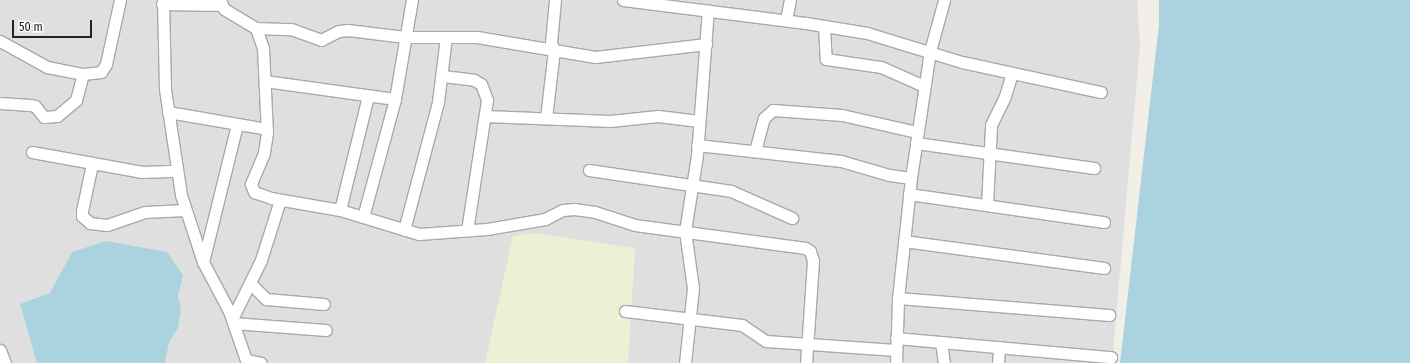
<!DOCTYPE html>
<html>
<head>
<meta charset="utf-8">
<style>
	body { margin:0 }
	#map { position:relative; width:1410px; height:363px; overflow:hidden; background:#f2efe9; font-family:"Fira Sans Condensed",sans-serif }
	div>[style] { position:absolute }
	.residential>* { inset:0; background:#e0dfdf }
	.farmland>* { inset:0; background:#eef0d5 }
	.water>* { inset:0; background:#aad3df }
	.roads { filter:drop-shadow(1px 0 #a9a9a9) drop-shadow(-1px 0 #a9a9a9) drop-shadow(0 1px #a9a9a9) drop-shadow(0 -1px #a9a9a9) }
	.minor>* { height:11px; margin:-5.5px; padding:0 5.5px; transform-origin:5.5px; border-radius:5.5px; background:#fff }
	span { translate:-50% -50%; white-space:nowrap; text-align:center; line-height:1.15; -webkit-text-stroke:3.5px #fff; paint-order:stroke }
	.scale { position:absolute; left:12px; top:20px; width:80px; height:18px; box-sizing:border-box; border:2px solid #222; border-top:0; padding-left:5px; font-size:12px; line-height:14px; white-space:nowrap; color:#222; -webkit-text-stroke:3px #fff; paint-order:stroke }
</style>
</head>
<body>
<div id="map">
	<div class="residential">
		<div style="clip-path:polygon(0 0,1137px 0,1140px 44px,1112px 363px,0 363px)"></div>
	</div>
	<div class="farmland">
		<div style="clip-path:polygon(533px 233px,635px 248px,628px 363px,485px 363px,513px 236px)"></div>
	</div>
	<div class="water">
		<div style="clip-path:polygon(1159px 0,1410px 0,1410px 363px,1120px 363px,1159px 24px)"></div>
		<div style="clip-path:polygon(106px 241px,167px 252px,183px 275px,178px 296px,181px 308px,178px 328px,169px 342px,165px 363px,37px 363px,20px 304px,50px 293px,72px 252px)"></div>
	</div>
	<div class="roads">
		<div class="minor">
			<div style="left:163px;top:0;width:89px;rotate:88.7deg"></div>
			<div style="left:165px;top:89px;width:107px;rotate:81.4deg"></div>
			<div style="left:181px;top:195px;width:71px;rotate:71.8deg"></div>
			<div style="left:203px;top:262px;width:55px;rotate:62deg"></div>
			<div style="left:229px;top:311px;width:52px;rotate:70.9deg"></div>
			<div style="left:246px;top:360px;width:15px;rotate:11deg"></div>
			<div style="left:220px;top:0;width:10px;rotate:66deg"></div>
			<div style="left:224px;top:9px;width:37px;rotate:31deg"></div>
			<div style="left:256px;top:28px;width:21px;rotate:71deg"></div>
			<div style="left:263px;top:48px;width:85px;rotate:87.3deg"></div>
			<div style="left:267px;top:133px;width:20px;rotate:99deg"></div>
			<div style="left:264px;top:153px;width:34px;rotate:113deg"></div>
			<div style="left:251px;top:184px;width:9px;rotate:69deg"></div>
			<div style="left:254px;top:192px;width:18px;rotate:19deg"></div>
			<div style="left:271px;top:198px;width:70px;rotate:9.9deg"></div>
			<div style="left:340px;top:210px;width:83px;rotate:16.9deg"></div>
			<div style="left:419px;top:234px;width:68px;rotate:-4.2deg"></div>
			<div style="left:487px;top:229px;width:59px;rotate:-9.8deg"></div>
			<div style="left:545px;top:219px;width:20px;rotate:-27deg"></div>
			<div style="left:563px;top:210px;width:11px;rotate:-5deg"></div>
			<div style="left:574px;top:209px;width:21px;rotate:8deg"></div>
			<div style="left:595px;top:212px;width:42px;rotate:18deg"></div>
			<div style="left:635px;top:225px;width:172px;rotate:7.7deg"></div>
			<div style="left:805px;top:248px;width:6px;rotate:31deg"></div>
			<div style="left:810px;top:251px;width:10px;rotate:73deg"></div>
			<div style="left:813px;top:261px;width:102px;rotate:93.9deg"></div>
			<div style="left:623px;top:0;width:184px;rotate:7.2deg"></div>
			<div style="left:806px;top:23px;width:62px;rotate:9.3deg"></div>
			<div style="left:867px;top:33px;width:99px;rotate:17deg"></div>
			<div style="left:962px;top:62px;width:142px;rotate:12.2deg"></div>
			<div style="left:162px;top:4px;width:59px;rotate:1deg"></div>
			<div style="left:786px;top:20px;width:20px;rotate:-79deg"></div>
			<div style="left:824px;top:26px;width:33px;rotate:87deg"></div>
			<div style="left:826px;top:59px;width:56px;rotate:8.3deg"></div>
			<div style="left:881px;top:67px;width:47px;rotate:23.8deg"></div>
			<div style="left:256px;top:28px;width:35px;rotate:2deg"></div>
			<div style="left:291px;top:29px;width:32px;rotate:20deg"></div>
			<div style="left:321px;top:40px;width:20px;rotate:-27deg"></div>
			<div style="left:339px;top:31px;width:9px;rotate:-6deg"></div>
			<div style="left:348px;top:30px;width:57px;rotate:7deg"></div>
			<div style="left:405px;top:37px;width:72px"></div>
			<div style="left:477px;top:37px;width:120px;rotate:9.6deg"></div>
			<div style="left:595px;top:57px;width:112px;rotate:-6.7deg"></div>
			<div style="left:0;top:41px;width:54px;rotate:29deg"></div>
			<div style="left:47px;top:67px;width:37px;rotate:11deg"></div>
			<div style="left:83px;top:74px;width:18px;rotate:-6deg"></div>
			<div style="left:101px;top:72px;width:9px;rotate:-58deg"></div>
			<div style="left:106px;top:64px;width:66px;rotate:-77.7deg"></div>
			<div style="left:443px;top:76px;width:31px;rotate:7deg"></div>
			<div style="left:474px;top:80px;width:8px;rotate:30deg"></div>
			<div style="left:481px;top:84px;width:17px;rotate:69deg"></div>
			<div style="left:487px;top:100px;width:132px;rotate:98.7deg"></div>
			<div style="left:265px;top:81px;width:131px;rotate:7.9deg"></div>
			<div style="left:0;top:103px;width:30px;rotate:4deg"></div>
			<div style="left:30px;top:105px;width:5px;rotate:11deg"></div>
			<div style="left:35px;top:106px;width:14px;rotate:51deg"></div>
			<div style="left:44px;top:117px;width:13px;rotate:-4deg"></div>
			<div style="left:57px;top:116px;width:25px;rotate:-40deg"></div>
			<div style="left:76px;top:100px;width:27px;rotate:-75deg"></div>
			<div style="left:168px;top:112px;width:100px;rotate:9.7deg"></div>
			<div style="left:485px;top:116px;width:125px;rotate:2.3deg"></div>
			<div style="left:610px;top:121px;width:48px;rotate:-5.9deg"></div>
			<div style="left:658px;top:116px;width:41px;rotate:7deg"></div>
			<div style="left:546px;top:118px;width:68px;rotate:-83.3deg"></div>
			<div style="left:554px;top:50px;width:8px;rotate:-113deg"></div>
			<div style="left:551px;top:43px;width:43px;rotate:-84.7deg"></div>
			<div style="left:916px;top:143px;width:180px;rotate:8deg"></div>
			<div style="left:697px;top:145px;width:145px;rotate:6.3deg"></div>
			<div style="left:841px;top:161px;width:50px;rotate:16.3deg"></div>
			<div style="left:889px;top:175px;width:22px;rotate:8deg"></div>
			<div style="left:755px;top:151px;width:34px;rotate:-75deg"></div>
			<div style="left:764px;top:118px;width:12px;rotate:-42deg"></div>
			<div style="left:773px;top:110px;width:69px;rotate:4.1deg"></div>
			<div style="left:842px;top:115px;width:77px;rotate:12.8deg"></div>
			<div style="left:32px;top:152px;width:112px;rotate:10.3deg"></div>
			<div style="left:142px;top:172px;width:35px;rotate:-2deg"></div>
			<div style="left:92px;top:164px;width:48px;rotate:102deg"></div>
			<div style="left:82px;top:211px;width:5px;rotate:90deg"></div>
			<div style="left:82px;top:216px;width:11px;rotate:41deg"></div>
			<div style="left:90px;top:223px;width:17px;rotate:7deg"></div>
			<div style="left:107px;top:225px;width:40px;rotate:-18.9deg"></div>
			<div style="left:145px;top:212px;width:40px;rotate:-2.9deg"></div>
			<div style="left:589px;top:170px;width:144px;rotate:8.4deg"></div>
			<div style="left:731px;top:191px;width:67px;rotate:23.9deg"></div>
			<div style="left:909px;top:194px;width:197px;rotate:8.2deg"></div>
			<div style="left:987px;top:205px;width:80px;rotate:-87.1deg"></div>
			<div style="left:991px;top:125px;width:32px;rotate:-64deg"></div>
			<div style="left:1005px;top:96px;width:24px;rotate:-73deg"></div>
			<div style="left:340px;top:210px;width:117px;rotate:-76.2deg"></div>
			<div style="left:363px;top:217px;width:122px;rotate:-74.8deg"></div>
			<div style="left:395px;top:99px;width:100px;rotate:-80.3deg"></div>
			<div style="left:404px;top:230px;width:132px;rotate:-75.1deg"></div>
			<div style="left:438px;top:102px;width:65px;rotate:-83deg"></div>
			<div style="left:904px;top:241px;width:202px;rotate:7.7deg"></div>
			<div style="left:203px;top:262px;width:141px;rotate:-76.1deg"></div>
			<div style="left:250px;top:283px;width:23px;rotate:45deg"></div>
			<div style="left:266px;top:299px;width:58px;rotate:4.9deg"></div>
			<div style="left:898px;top:298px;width:212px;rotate:4.6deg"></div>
			<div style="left:625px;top:311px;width:118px;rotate:6.8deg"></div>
			<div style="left:742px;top:325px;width:29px;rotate:34deg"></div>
			<div style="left:766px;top:341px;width:130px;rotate:4deg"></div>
			<div style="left:232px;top:319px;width:66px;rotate:-63.8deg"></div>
			<div style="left:261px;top:260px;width:63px;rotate:-72.4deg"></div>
			<div style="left:233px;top:323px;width:93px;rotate:4.3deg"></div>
			<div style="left:896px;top:338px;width:216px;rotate:5.1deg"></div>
			<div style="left:941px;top:342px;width:21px;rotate:82deg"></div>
			<div style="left:0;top:350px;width:14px;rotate:69deg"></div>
			<div style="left:685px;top:363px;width:75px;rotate:-83.9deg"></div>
			<div style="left:693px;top:288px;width:58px;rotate:-98deg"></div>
			<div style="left:685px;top:231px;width:77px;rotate:-81deg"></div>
			<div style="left:697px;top:155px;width:145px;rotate:-85.7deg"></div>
			<div style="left:896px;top:363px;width:65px;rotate:-88.2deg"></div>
			<div style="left:898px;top:298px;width:121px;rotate:-83.8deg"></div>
			<div style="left:911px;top:178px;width:128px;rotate:-81.5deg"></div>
			<div style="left:930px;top:51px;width:53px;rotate:-74.6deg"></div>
			<div style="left:998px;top:363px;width:16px;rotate:-86deg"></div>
		</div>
	</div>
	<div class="scale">50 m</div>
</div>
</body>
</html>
